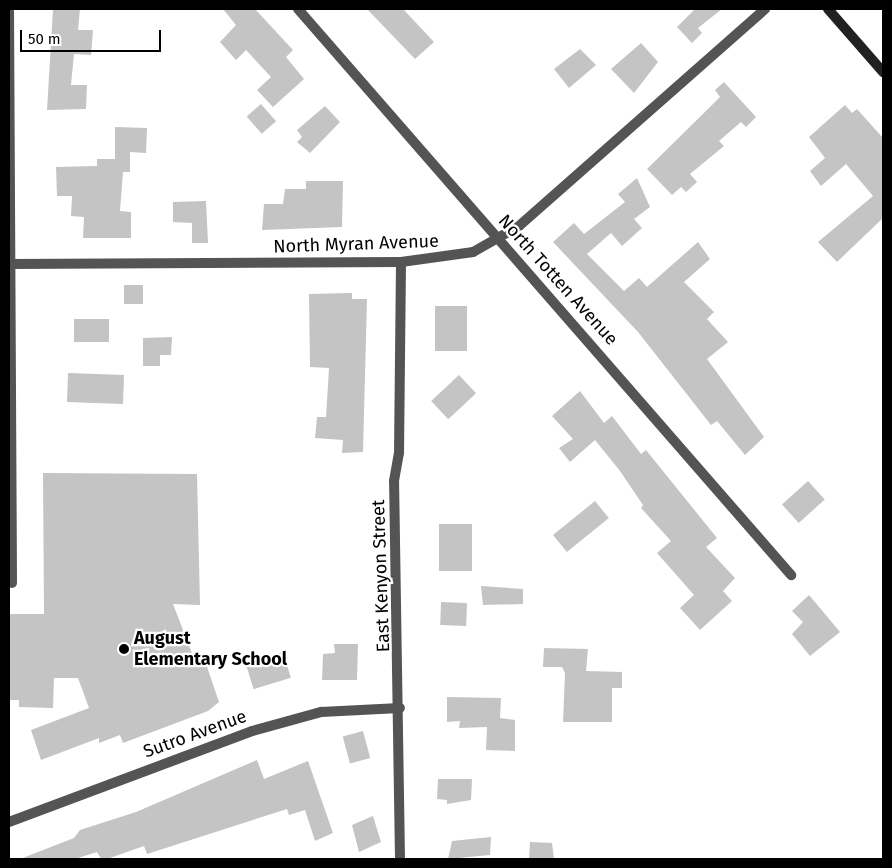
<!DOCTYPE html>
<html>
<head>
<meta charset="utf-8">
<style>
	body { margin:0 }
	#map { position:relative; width:892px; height:868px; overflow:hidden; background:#fff; font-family:"Fira Sans",sans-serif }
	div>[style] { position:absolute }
	.building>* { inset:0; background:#c4c4c4; transform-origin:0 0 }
	.street>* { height:10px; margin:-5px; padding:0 5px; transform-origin:5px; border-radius:5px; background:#545454 }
	.secondary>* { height:10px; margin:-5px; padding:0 5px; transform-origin:5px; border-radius:5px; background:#212121 }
	.dots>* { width:14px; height:14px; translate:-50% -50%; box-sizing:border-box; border:2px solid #fff; border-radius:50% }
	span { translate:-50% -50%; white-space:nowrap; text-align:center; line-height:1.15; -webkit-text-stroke:4.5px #fff; paint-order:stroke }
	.street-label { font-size:18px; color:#000 }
	.poi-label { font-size:18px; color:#000; font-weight:700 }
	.left { translate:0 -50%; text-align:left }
	.frame { position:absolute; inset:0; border:10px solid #000; pointer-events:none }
	.scale { position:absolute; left:20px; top:30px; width:141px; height:22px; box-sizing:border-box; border:2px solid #000; border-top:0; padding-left:6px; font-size:15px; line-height:18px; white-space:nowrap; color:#000; -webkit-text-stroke:4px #fff; paint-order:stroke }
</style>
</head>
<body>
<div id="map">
	<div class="building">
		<div style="clip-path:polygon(53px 9px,80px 9px,78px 30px,93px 30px,91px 55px,74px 54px,71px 85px,87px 85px,86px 109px,47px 110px)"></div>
		<div style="clip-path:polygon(223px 9px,255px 9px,293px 50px,286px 57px,304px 79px,273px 107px,257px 90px,271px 77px,246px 50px,236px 60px,220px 42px,236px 25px)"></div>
		<div style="clip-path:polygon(367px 9px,403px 9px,434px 42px,415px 59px)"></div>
		<div style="clip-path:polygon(695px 9px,722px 9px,698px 28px,702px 33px,692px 43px,677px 27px)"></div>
		<div style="clip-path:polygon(641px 43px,658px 62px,634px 93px,611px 69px)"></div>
		<div style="clip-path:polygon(580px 49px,596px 65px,569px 88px,554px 69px)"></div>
		<div style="clip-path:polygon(724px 82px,756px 117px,746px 127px,741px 122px,719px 141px,724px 146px,690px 174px,697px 182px,686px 192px,681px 187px,672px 195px,647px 169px,712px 105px,720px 97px,715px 90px)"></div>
		<div style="left:261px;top:104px;width:23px;height:19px;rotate:49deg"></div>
		<div style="clip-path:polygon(845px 105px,852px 113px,857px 109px,883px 138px,883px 218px,837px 262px,818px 242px,873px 196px,846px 164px,821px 186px,810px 171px,825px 158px,809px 137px)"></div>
		<div style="clip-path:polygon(325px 106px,340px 122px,310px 153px,297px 142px,302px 137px,297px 130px)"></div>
		<div style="clip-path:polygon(115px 127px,147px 128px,146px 153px,130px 152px,130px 172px,123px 172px,120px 211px,131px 212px,131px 238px,83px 238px,84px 217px,71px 216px,72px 196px,57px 196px,56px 167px,97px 166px,97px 159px,115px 159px)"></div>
		<div style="clip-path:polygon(637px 178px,650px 207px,634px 219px,642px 228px,622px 246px,611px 233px,587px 254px,624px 291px,639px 278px,647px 287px,698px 242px,710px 259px,684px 282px,714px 312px,707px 319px,728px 342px,707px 359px,764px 437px,745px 455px,717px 421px,711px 425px,638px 332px,553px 242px,574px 223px,584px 234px,625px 202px,618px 194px)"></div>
		<div style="clip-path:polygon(306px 181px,343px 181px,342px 227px,262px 230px,264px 204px,283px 204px,285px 189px,306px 189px)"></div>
		<div style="clip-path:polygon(206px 201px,208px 243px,192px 243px,192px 223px,173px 222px,173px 202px)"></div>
		<div style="left:124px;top:285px;width:19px;height:19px"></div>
		<div style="clip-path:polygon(352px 293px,352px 299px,367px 299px,363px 452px,342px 453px,343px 440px,315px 438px,317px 417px,326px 417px,329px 368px,310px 367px,309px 294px)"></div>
		<div style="left:435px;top:306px;width:32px;height:45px"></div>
		<div style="left:74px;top:319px;width:35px;height:23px"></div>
		<div style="clip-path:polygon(172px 337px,171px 355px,160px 355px,160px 366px,143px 366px,143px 338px)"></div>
		<div style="left:124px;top:375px;width:29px;height:56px;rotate:92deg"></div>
		<div style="left:459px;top:375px;width:25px;height:38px;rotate:47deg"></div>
		<div style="clip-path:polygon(580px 391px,604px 423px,612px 416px,641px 454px,646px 450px,717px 538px,706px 547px,735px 578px,723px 591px,732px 601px,700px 630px,680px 608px,694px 595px,657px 553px,671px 541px,641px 508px,643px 505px,620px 471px,595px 440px,570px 462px,559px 448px,573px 439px,552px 416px)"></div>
		<div style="clip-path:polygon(43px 473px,197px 474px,200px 605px,173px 604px,195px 661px,204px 658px,219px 702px,208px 711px,123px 743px,120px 735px,99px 743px,99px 738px,41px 760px,31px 730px,89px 708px,78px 678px,54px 678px,53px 708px,19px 707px,19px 700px,9px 700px,9px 614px,44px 614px)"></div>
		<div style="left:808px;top:481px;width:25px;height:35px;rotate:48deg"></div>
		<div style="left:595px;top:501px;width:22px;height:54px;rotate:51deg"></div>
		<div style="left:472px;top:524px;width:47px;height:33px;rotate:90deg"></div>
		<div style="clip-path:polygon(481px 586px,523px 589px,523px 604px,483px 605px)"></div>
		<div style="clip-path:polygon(809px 595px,840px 632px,810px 656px,792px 634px,803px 622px,792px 611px)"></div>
		<div style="left:467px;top:603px;width:23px;height:26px;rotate:92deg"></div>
		<div style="clip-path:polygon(334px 644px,358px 644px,357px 680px,322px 680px,323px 654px,335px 653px)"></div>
		<div style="clip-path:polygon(544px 648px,588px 649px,586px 671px,622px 672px,622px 688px,612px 688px,612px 722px,563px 722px,565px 673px,562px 667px,543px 667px)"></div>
		<div style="left:283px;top:652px;width:27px;height:39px;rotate:73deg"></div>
		<div style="clip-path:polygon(447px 697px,501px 698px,500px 718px,515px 720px,515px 751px,486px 750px,487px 727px,459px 728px,460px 721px,447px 722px)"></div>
		<div style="left:363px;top:731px;width:28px;height:21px;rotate:75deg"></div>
		<div style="clip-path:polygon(257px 760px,264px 779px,308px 761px,333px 833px,315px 841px,305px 810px,289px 815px,287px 809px,147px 854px,144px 846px,107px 859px,101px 859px,97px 852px,75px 859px,20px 859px,74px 838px,80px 830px,136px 812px)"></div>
		<div style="clip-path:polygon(438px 779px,472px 779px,471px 800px,447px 804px,447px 800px,437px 799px)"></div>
		<div style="clip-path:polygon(373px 816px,381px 842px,359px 852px,352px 825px)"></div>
		<div style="clip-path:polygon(491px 837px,490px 855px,448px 859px,452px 841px)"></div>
		<div style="clip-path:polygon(530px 842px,552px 843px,554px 859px,529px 859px)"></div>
	</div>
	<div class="street">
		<div style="left:9px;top:9px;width:574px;rotate:89.7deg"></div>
		<div style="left:298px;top:9px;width:751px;rotate:48.94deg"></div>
		<div style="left:9px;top:264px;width:392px;rotate:-0.3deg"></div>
		<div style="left:401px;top:262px;width:73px;rotate:-7.9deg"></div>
		<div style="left:473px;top:252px;width:53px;rotate:-29.5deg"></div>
		<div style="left:519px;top:226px;width:328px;rotate:-41.4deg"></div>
		<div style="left:9px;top:822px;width:259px;rotate:-20.5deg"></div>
		<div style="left:252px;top:731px;width:72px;rotate:-15.4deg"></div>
		<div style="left:321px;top:712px;width:79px;rotate:-2.9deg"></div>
		<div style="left:400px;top:859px;width:378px;rotate:-90.9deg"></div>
		<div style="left:394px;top:481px;width:28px;rotate:-80deg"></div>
		<div style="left:399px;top:453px;width:191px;rotate:-89.4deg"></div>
	</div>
	<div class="secondary">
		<div style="left:828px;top:9px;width:84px;rotate:48.9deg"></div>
	</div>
	<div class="dots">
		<div style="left:124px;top:649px;background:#000"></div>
	</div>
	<div class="street-label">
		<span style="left:356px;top:244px;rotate:-2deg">North Myran Avenue</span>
		<span style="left:558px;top:280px;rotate:48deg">North Totten Avenue</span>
		<span style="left:381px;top:576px;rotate:-92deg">East Kenyon Street</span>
		<span style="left:195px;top:734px;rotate:-20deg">Sutro Avenue</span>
	</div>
	<div class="poi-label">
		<span class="left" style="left:134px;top:649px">August<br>Elementary School</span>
	</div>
	<div class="frame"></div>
	<div class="scale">50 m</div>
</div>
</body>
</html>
